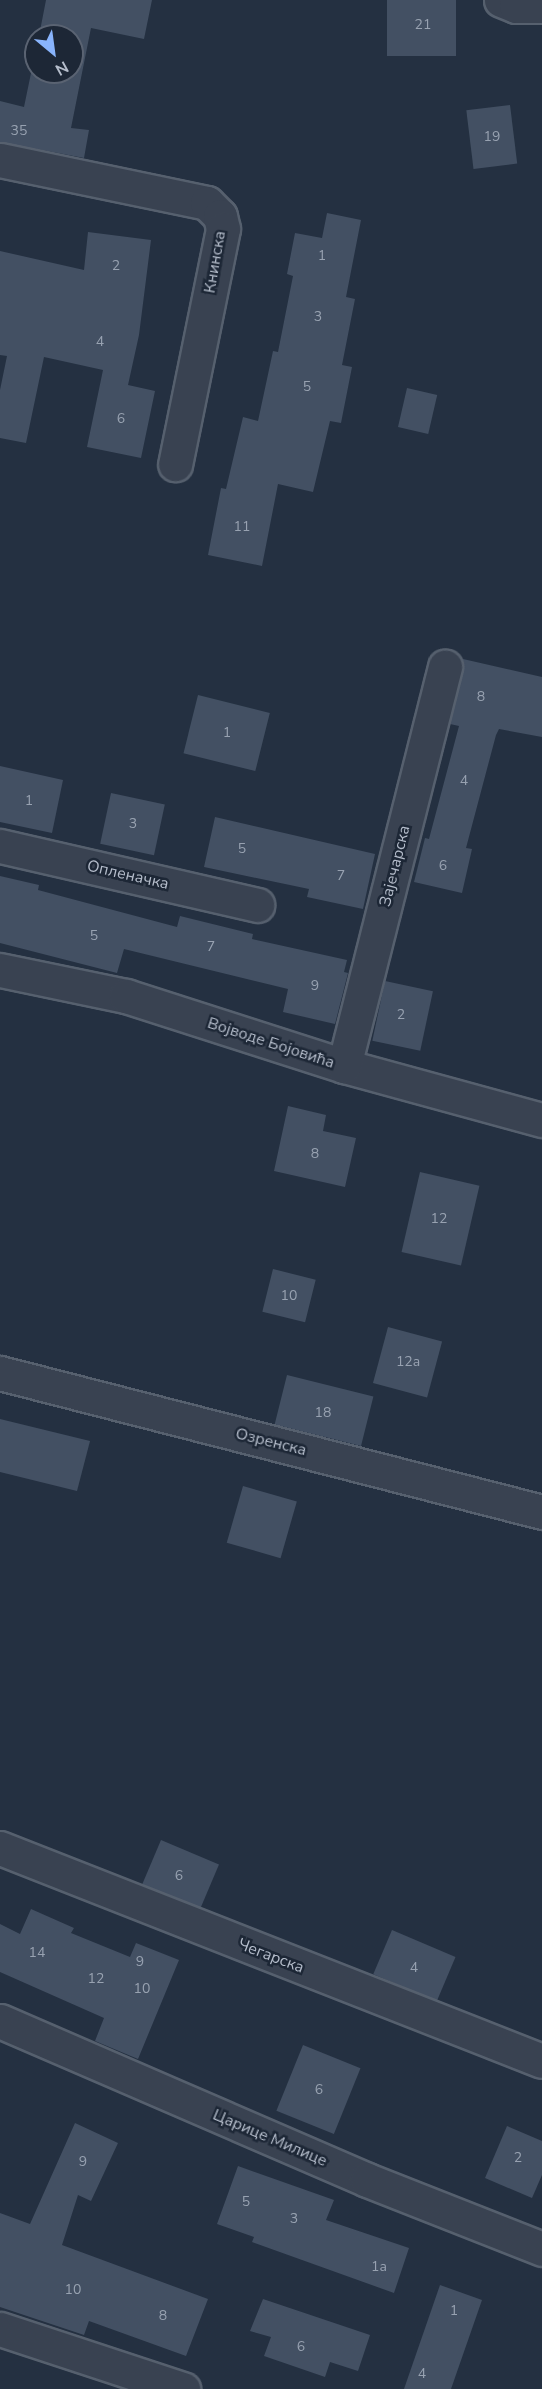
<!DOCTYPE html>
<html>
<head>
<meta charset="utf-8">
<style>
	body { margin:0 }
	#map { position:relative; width:542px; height:2389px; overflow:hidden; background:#243041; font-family:"Nunito Sans",sans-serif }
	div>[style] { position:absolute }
	.building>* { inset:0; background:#435063; transform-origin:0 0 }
	.roads { filter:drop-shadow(2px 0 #56606e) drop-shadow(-2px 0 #56606e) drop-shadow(0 2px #56606e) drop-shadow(0 -2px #56606e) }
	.minor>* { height:33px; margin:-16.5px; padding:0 16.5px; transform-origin:16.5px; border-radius:16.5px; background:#394251 }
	span { translate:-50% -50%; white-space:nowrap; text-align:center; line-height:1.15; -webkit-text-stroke:5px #1d2736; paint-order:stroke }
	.number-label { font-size:14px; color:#98a2b1 }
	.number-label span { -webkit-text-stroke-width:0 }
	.street-label { font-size:16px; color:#b5bdcb }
	.north { position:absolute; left:24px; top:24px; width:60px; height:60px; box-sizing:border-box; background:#1d2736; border:2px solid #5a6372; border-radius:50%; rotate:151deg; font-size:16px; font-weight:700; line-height:24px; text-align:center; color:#b5bdcb }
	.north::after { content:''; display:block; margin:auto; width:21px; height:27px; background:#89b4fc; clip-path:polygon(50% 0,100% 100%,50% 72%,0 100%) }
</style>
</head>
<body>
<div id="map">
	<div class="building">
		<div style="clip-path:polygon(46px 0,152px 0,144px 39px,91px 28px,71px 128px,89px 130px,84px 158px,0 142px,0 101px,24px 107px,36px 49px,36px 72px,72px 72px,72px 36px,39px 36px)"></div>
		<div style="left:387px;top:0;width:69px;height:56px"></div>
		<div style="left:510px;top:105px;width:59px;height:44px;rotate:83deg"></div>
		<div style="clip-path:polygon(327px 213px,361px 220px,346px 297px,355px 299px,342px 365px,352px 367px,341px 423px,330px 421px,313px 492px,278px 484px,262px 566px,208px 555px,221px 488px,226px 489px,243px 417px,258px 421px,273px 351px,278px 352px,293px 276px,287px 274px,295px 233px,322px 238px)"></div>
		<div style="clip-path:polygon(88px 232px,151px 240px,139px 335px,128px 385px,155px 391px,141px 458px,87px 447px,103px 370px,44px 357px,26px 443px,0 438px,0 390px,7px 356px,0 355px,0 251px,84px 270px)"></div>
		<div style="left:407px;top:388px;width:31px;height:40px;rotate:13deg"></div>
		<div style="clip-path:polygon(463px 659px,542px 677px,542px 737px,499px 729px,496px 735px,466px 848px,472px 849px,462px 893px,414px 882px,425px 838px,429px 839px,459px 726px,450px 724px,463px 672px)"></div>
		<div style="left:198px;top:695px;width:74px;height:60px;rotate:14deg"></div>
		<div style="clip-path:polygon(0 766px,63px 780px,52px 833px,0 822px)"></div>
		<div style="left:111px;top:793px;width:55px;height:52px;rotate:12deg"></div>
		<div style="clip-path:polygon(215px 817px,375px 854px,363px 909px,307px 897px,309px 889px,204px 867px)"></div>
		<div style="clip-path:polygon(0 876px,39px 885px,38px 890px,177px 927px,180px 916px,253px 934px,252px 939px,347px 960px,344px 972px,348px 973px,335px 1024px,283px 1012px,288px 989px,124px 949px,117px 973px,0 943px)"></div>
		<div style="left:385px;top:981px;width:49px;height:61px;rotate:12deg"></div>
		<div style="clip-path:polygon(288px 1106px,326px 1115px,323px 1131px,356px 1138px,345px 1187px,274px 1171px)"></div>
		<div style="left:420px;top:1172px;width:61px;height:82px;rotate:13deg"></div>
		<div style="left:273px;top:1269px;width:44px;height:44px;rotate:14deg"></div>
		<div style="left:388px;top:1327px;width:56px;height:58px;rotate:15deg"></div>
		<div style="left:287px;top:1375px;width:89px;height:51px;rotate:14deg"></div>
		<div style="clip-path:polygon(0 1419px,90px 1441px,77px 1491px,0 1472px)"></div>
		<div style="left:243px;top:1486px;width:56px;height:59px;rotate:16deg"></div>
		<div style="left:161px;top:1840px;width:63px;height:48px;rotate:23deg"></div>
		<div style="clip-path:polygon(31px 1909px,74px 1928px,71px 1933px,130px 1957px,136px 1943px,179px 1960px,138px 2059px,95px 2041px,104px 2018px,0 1972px,0 1924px,20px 1934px)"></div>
		<div style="left:392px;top:1930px;width:69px;height:48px;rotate:23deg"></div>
		<div style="left:303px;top:2045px;width:62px;height:71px;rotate:22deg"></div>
		<div style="clip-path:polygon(75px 2123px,118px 2143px,91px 2201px,78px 2195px,62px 2245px,208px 2299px,186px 2356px,89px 2321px,84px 2335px,0 2307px,0 2213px,30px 2224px)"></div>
		<div style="clip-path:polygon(507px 2126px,542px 2141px,542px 2175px,532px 2198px,485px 2178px)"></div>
		<div style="clip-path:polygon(238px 2166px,334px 2200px,326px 2220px,409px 2248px,394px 2293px,252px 2242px,254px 2237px,217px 2224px)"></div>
		<div style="clip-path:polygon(440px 2285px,482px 2300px,451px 2389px,404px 2389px)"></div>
		<div style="clip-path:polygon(263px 2299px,370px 2335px,358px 2371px,330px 2362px,325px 2377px,264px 2356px,271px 2337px,250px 2331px)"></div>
	</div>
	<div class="roads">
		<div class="minor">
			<div style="left:501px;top:0;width:16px;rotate:22deg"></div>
			<div style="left:516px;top:6px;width:26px"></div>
			<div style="left:0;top:160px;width:211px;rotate:11.7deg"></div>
			<div style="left:207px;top:203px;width:18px;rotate:45deg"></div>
			<div style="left:220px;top:216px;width:13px;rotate:77deg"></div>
			<div style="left:223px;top:229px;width:240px;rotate:101.5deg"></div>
			<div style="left:0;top:846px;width:264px;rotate:12.9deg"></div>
			<div style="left:0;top:970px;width:129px;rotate:11.7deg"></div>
			<div style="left:126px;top:996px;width:229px;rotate:17.8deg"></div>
			<div style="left:344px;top:1066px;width:205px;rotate:15.3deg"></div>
			<div style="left:344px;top:1066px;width:412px;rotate:-75.8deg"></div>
			<div style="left:0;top:1373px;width:560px;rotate:14.38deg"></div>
			<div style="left:0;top:1848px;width:582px;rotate:21.45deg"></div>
			<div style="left:0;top:2021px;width:400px;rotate:23.4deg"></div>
			<div style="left:367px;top:2180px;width:188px;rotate:21.5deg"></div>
			<div style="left:0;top:2329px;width:193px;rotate:18.2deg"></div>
		</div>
	</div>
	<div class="number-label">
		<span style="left:423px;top:25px">21</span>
		<span style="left:19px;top:131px">35</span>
		<span style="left:492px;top:137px">19</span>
		<span style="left:322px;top:256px">1</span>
		<span style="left:116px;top:266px">2</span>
		<span style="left:318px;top:317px">3</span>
		<span style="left:100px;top:342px">4</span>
		<span style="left:307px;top:387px">5</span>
		<span style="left:121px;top:419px">6</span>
		<span style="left:242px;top:527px">11</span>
		<span style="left:481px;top:697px">8</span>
		<span style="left:227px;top:733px">1</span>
		<span style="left:464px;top:781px">4</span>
		<span style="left:29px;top:801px">1</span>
		<span style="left:133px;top:824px">3</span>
		<span style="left:242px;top:849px">5</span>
		<span style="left:443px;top:866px">6</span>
		<span style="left:341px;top:876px">7</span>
		<span style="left:94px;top:936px">5</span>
		<span style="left:211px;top:947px">7</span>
		<span style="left:315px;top:986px">9</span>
		<span style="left:401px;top:1015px">2</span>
		<span style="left:315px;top:1154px">8</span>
		<span style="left:439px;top:1219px">12</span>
		<span style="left:289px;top:1296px">10</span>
		<span style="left:408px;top:1362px">12a</span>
		<span style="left:323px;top:1413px">18</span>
		<span style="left:179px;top:1876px">6</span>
		<span style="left:37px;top:1953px">14</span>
		<span style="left:140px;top:1962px">9</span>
		<span style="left:414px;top:1968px">4</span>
		<span style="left:96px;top:1979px">12</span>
		<span style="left:142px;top:1989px">10</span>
		<span style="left:319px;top:2090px">6</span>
		<span style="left:518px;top:2158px">2</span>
		<span style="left:83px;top:2162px">9</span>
		<span style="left:246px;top:2202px">5</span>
		<span style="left:294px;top:2219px">3</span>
		<span style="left:379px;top:2267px">1a</span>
		<span style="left:73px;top:2290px">10</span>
		<span style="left:454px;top:2311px">1</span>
		<span style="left:163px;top:2316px">8</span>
		<span style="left:301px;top:2347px">6</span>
		<span style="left:422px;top:2374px">4</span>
	</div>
	<div class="street-label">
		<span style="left:215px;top:262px;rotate:-80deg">Книнска</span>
		<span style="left:395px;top:866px;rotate:-76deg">Зајечарска</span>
		<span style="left:128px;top:875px;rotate:13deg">Опленачка</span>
		<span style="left:271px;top:1043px;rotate:18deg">Војводе Бојовића</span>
		<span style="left:271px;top:1442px;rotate:14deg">Озренска</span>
		<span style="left:271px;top:1956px;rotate:21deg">Чегарска</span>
		<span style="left:270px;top:2138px;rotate:23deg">Царице Милице</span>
	</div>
	<div class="north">N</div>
</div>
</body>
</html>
